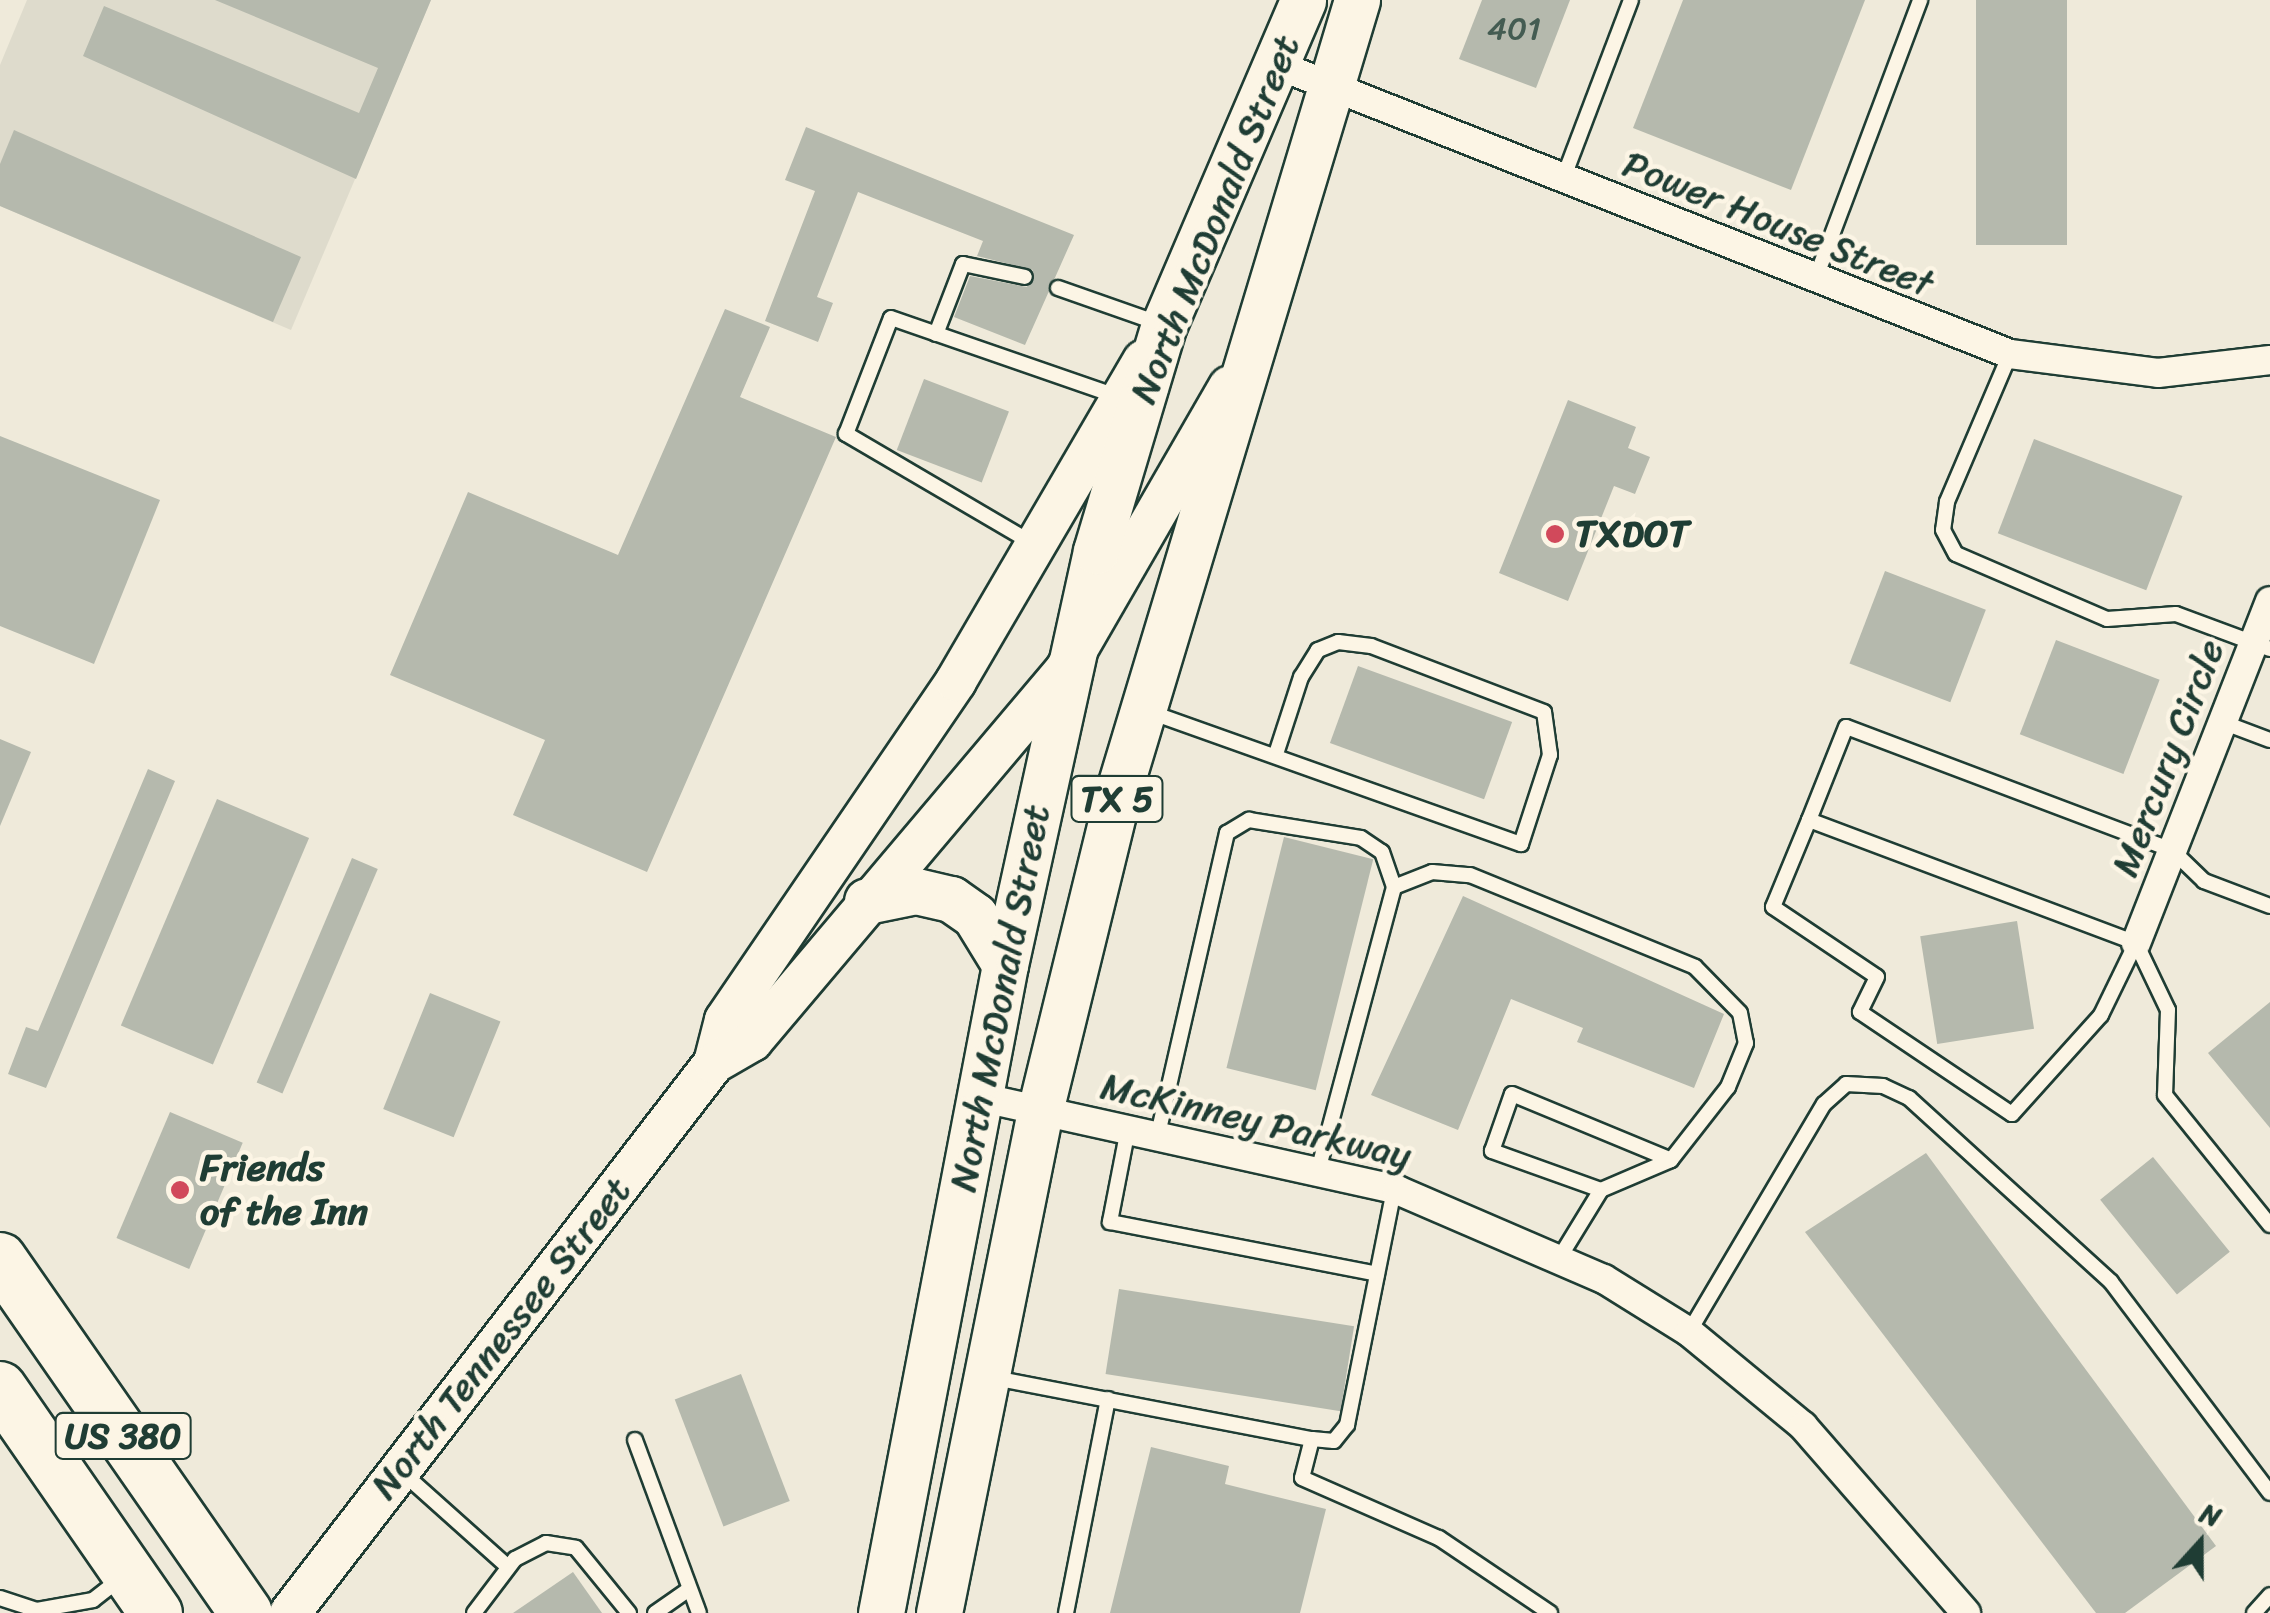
<!DOCTYPE html>
<html>
<head>
<meta charset="utf-8">
<style>
	body { margin:0 }
	#map { position:relative; width:2270px; height:1613px; overflow:hidden; background:#efeada; font-family:Sriracha,sans-serif }
	div>[style] { position:absolute }
	.built>* { inset:0; background:#dedbcc }
	.building>* { inset:0; background:#b5b9ad; transform-origin:0 0 }
	.roads { filter:drop-shadow(2px 0 #1f3d34) drop-shadow(-2px 0 #1f3d34) drop-shadow(0 2px #1f3d34) drop-shadow(0 -2px #1f3d34) }
	.lane>* { height:14px; margin:-7px; padding:0 7px; transform-origin:7px; border-radius:7px; background:#fcf5e5 }
	.street>* { height:28px; margin:-14px; padding:0 14px; transform-origin:14px; border-radius:14px; background:#fcf5e5 }
	.secondary>* { height:40px; margin:-20px; padding:0 20px; transform-origin:20px; border-radius:20px; background:#fcf5e5 }
	.primary>* { height:45px; margin:-22.5px; padding:0 22.5px; transform-origin:22.5px; border-radius:22.5px; background:#fcf5e5 }
	.highway>* { height:52px; margin:-26px; padding:0 26px; transform-origin:26px; border-radius:26px; background:#fcf5e5 }
	.dots>* { width:28px; height:28px; translate:-50% -50%; box-sizing:border-box; border:5px solid #fcf5e5; border-radius:50% }
	span { translate:-50% -50%; white-space:nowrap; text-align:center; line-height:1.15; -webkit-text-stroke:9px #fcf5e5; paint-order:stroke }
	.number-label { font-size:32px; color:#445c52 }
	.number-label span { -webkit-text-stroke-width:0 }
	.shield-label span { padding:2px 8px; background:#fcf5e5; border:2px solid; border-radius:8px; -webkit-text-stroke-width:0 }
	.shield-label { font-size:35px; color:#1f3d34; font-weight:700 }
	.street-label { font-size:38px; color:#1f3d34 }
	.poi-label { font-size:38px; color:#1f3d34; font-weight:700 }
	.left { translate:0 -50%; text-align:left }
	.north { position:absolute; left:2150px; top:1493px; width:100px; height:100px; -webkit-text-stroke:8px #fcf5e5; paint-order:stroke; rotate:21deg; font-size:28px; font-weight:700; line-height:40px; text-align:center; color:#1f3d34 }
	.north::after { content:''; display:block; margin:auto; width:35px; height:45px; background:#1f3d34; clip-path:polygon(50% 0,100% 100%,50% 72%,0 100%) }
</style>
</head>
<body>
<div id="map">
	<div class="built">
		<div style="clip-path:polygon(27px 0,431px 0,291px 330px,0 206px,0 65px)"></div>
	</div>
	<div class="building">
		<div style="clip-path:polygon(215px 0,431px 0,356px 179px,83px 56px,104px 6px,359px 113px,378px 68px)"></div>
		<div style="clip-path:polygon(1482px 0,1570px 0,1536px 88px,1459px 59px)"></div>
		<div style="clip-path:polygon(1683px 0,1865px 0,1791px 190px,1633px 128px)"></div>
		<div style="left:1976px;top:0;width:91px;height:245px"></div>
		<div style="clip-path:polygon(806px 127px,1074px 235px,1025px 345px,954px 317px,970px 276px,1027px 287px,1033px 270px,977px 256px,983px 241px,858px 192px,817px 297px,833px 303px,818px 342px,765px 321px,815px 191px,785px 180px)"></div>
		<div style="clip-path:polygon(14px 130px,301px 257px,273px 322px,0 206px,0 164px)"></div>
		<div style="clip-path:polygon(725px 309px,770px 327px,740px 397px,836px 437px,647px 872px,513px 815px,545px 740px,390px 675px,468px 492px,618px 555px)"></div>
		<div style="left:924px;top:379px;width:91px;height:76px;rotate:21deg"></div>
		<div style="clip-path:polygon(1568px 400px,1636px 427px,1628px 448px,1650px 457px,1635px 494px,1614px 486px,1568px 601px,1499px 573px)"></div>
		<div style="clip-path:polygon(0 436px,160px 500px,94px 664px,0 626px)"></div>
		<div style="left:2034px;top:439px;width:159px;height:101px;rotate:21deg"></div>
		<div style="left:1885px;top:571px;width:108px;height:99px;rotate:21deg"></div>
		<div style="left:2056px;top:640px;width:111px;height:101px;rotate:21deg"></div>
		<div style="left:1358px;top:666px;width:164px;height:82px;rotate:20deg"></div>
		<div style="clip-path:polygon(0 739px,31px 752px,0 826px)"></div>
		<div style="clip-path:polygon(148px 769px,175px 781px,46px 1088px,8px 1074px,26px 1027px,38px 1031px)"></div>
		<div style="left:217px;top:799px;width:100px;height:246px;rotate:23deg"></div>
		<div style="left:1284px;top:837px;width:92px;height:238px;rotate:14deg"></div>
		<div style="left:352px;top:858px;width:28px;height:244px;rotate:23deg"></div>
		<div style="clip-path:polygon(1463px 896px,1724px 1014px,1694px 1088px,1577px 1042px,1583px 1028px,1511px 999px,1458px 1130px,1371px 1095px)"></div>
		<div style="left:2017px;top:921px;width:109px;height:98px;rotate:81deg"></div>
		<div style="left:430px;top:993px;width:76px;height:125px;rotate:22deg"></div>
		<div style="clip-path:polygon(2270px 1002px,2270px 1128px,2208px 1053px)"></div>
		<div style="left:170px;top:1112px;width:79px;height:137px;rotate:23deg"></div>
		<div style="clip-path:polygon(1926px 1153px,2216px 1546px,2125px 1613px,2096px 1613px,1805px 1232px)"></div>
		<div style="left:2153px;top:1157px;width:122px;height:68px;rotate:51deg"></div>
		<div style="left:1119px;top:1289px;width:238px;height:86px;rotate:9deg"></div>
		<div style="left:741px;top:1374px;width:136px;height:71px;rotate:69deg"></div>
		<div style="clip-path:polygon(1151px 1447px,1229px 1466px,1225px 1484px,1326px 1509px,1300px 1613px,1110px 1613px)"></div>
		<div style="clip-path:polygon(573px 1572px,602px 1613px,513px 1613px)"></div>
	</div>
	<div class="roads">
		<div class="lane">
			<div style="left:1563px;top:179px;width:191px;rotate:-69.2deg"></div>
			<div style="left:1815px;top:280px;width:299px;rotate:-69.4deg"></div>
			<div style="left:1058px;top:288px;width:109px;rotate:19.3deg"></div>
			<div style="left:936px;top:334px;width:75px;rotate:-68.9deg"></div>
			<div style="left:963px;top:264px;width:63px;rotate:11.8deg"></div>
			<div style="left:2010px;top:354px;width:161px;rotate:113.1deg"></div>
			<div style="left:1947px;top:502px;width:28px;rotate:98deg"></div>
			<div style="left:1943px;top:530px;width:27px;rotate:62deg"></div>
			<div style="left:1956px;top:554px;width:164px;rotate:23.3deg"></div>
			<div style="left:2107px;top:619px;width:69px;rotate:-4.1deg"></div>
			<div style="left:2176px;top:614px;width:100px;rotate:20.4deg"></div>
			<div style="left:1032px;top:543px;width:216px;rotate:-149.6deg"></div>
			<div style="left:846px;top:434px;width:124px;rotate:-68.8deg"></div>
			<div style="left:891px;top:318px;width:238px;rotate:19.1deg"></div>
			<div style="left:1147px;top:711px;width:397px;rotate:19.6deg"></div>
			<div style="left:1521px;top:844px;width:94px;rotate:-72deg"></div>
			<div style="left:1550px;top:755px;width:43px;rotate:-97.9deg"></div>
			<div style="left:1544px;top:712px;width:185px;rotate:-159.1deg"></div>
			<div style="left:1371px;top:646px;width:33px;rotate:-173deg"></div>
			<div style="left:1338px;top:642px;width:22px;rotate:158deg"></div>
			<div style="left:1318px;top:650px;width:32px;rotate:122deg"></div>
			<div style="left:1301px;top:677px;width:81px;rotate:108deg"></div>
			<div style="left:2222px;top:722px;width:51px;rotate:20.6deg"></div>
			<div style="left:1809px;top:820px;width:94px;rotate:112.5deg"></div>
			<div style="left:1773px;top:907px;width:125px;rotate:33.9deg"></div>
			<div style="left:1877px;top:977px;width:39px;rotate:116deg"></div>
			<div style="left:1860px;top:1012px;width:183px;rotate:33.9deg"></div>
			<div style="left:2012px;top:1114px;width:133px;rotate:-48deg"></div>
			<div style="left:2101px;top:1015px;width:80px;rotate:-64.1deg"></div>
			<div style="left:2270px;top:906px;width:71px;rotate:-159.3deg"></div>
			<div style="left:2204px;top:881px;width:45px;rotate:-135.9deg"></div>
			<div style="left:2172px;top:850px;width:348px;rotate:-159.3deg"></div>
			<div style="left:1846px;top:727px;width:100px;rotate:111.7deg"></div>
			<div style="left:1809px;top:820px;width:349px;rotate:20.6deg"></div>
			<div style="left:2136px;top:943px;width:74px;rotate:64.5deg"></div>
			<div style="left:2168px;top:1010px;width:85px;rotate:92deg"></div>
			<div style="left:2165px;top:1095px;width:167px;rotate:51.1deg"></div>
			<div style="left:1128px;top:1129px;width:95px;rotate:101deg"></div>
			<div style="left:1110px;top:1222px;width:272px;rotate:11deg"></div>
			<div style="left:1158px;top:1134px;width:309px;rotate:-77.1deg"></div>
			<div style="left:1227px;top:833px;width:26px;rotate:-31deg"></div>
			<div style="left:1249px;top:820px;width:113px;rotate:9.1deg"></div>
			<div style="left:1361px;top:838px;width:25px;rotate:34deg"></div>
			<div style="left:1382px;top:852px;width:37px;rotate:71deg"></div>
			<div style="left:1319px;top:1167px;width:290px;rotate:-75deg"></div>
			<div style="left:1394px;top:887px;width:41px;rotate:-21.5deg"></div>
			<div style="left:1432px;top:872px;width:38px;rotate:5deg"></div>
			<div style="left:1470px;top:875px;width:243px;rotate:22.2deg"></div>
			<div style="left:1695px;top:967px;width:64px;rotate:45.6deg"></div>
			<div style="left:1740px;top:1013px;width:31px;rotate:79deg"></div>
			<div style="left:1746px;top:1043px;width:48px;rotate:112.2deg"></div>
			<div style="left:1728px;top:1087px;width:93px;rotate:128deg"></div>
			<div style="left:1671px;top:1160px;width:76px;rotate:156.8deg"></div>
			<div style="left:1601px;top:1190px;width:79px;rotate:121.5deg"></div>
			<div style="left:1601px;top:1190px;width:116px;rotate:-160.3deg"></div>
			<div style="left:1492px;top:1151px;width:60px;rotate:-70.7deg"></div>
			<div style="left:1512px;top:1094px;width:172px;rotate:22.5deg"></div>
			<div style="left:1689px;top:1332px;width:265px;rotate:-59.4deg"></div>
			<div style="left:1824px;top:1104px;width:30px;rotate:-42deg"></div>
			<div style="left:1846px;top:1084px;width:37px;rotate:3deg"></div>
			<div style="left:1883px;top:1086px;width:29px;rotate:25deg"></div>
			<div style="left:1909px;top:1098px;width:273px;rotate:42.3deg"></div>
			<div style="left:2111px;top:1282px;width:264px;rotate:53deg"></div>
			<div style="left:994px;top:1378px;width:324px;rotate:10.9deg"></div>
			<div style="left:1312px;top:1439px;width:40px;rotate:104.4deg"></div>
			<div style="left:1302px;top:1478px;width:150px;rotate:23.7deg"></div>
			<div style="left:1439px;top:1538px;width:134px;rotate:34deg"></div>
			<div style="left:1312px;top:1439px;width:22px;rotate:5deg"></div>
			<div style="left:1334px;top:1441px;width:21px;rotate:-51deg"></div>
			<div style="left:1347px;top:1425px;width:241px;rotate:-78.7deg"></div>
			<div style="left:635px;top:1440px;width:184px;rotate:69.7deg"></div>
			<div style="left:403px;top:1473px;width:141px;rotate:41.8deg"></div>
			<div style="left:0;top:1598px;width:39px;rotate:18deg"></div>
			<div style="left:37px;top:1610px;width:57px;rotate:-10.1deg"></div>
			<div style="left:93px;top:1600px;width:37px;rotate:-38deg"></div>
			<div style="left:474px;top:1613px;width:68px;rotate:-52.8deg"></div>
			<div style="left:515px;top:1559px;width:35px;rotate:-27deg"></div>
			<div style="left:546px;top:1543px;width:30px;rotate:9deg"></div>
			<div style="left:576px;top:1548px;width:84px;rotate:50.8deg"></div>
			<div style="left:655px;top:1613px;width:39px;rotate:-35deg"></div>
			<div style="left:1066px;top:1613px;width:218px;rotate:-78.9deg"></div>
			<div style="left:2254px;top:1613px;width:24px;rotate:-48deg"></div>
		</div>
		<div class="street">
			<div style="left:1275px;top:64px;width:790px;rotate:21.53deg"></div>
			<div style="left:2010px;top:354px;width:149px;rotate:7.3deg"></div>
			<div style="left:2158px;top:373px;width:113px;rotate:-6.6deg"></div>
			<div style="left:2136px;top:943px;width:367px;rotate:-68.6deg"></div>
			<div style="left:979px;top:1097px;width:428px;rotate:12.5deg"></div>
			<div style="left:1397px;top:1190px;width:225px;rotate:23.3deg"></div>
			<div style="left:1604px;top:1279px;width:100px;rotate:31.9deg"></div>
			<div style="left:1689px;top:1332px;width:148px;rotate:39.5deg"></div>
			<div style="left:1803px;top:1426px;width:248px;rotate:48.9deg"></div>
		</div>
		<div class="secondary">
			<div style="left:714px;top:1063px;width:44px;rotate:-75.7deg"></div>
			<div style="left:725px;top:1020px;width:410px;rotate:-55.7deg"></div>
			<div style="left:956px;top:681px;width:371px;rotate:-59.7deg"></div>
			<div style="left:290px;top:1613px;width:694px;rotate:-52.37deg"></div>
			<div style="left:714px;top:1063px;width:44px;rotate:-30.1deg"></div>
			<div style="left:752px;top:1041px;width:487px;rotate:-49.8deg"></div>
			<div style="left:1066px;top:669px;width:326px;rotate:-60deg"></div>
		</div>
		<div class="primary">
			<div style="left:867px;top:901px;width:50px;rotate:-11.5deg"></div>
			<div style="left:916px;top:891px;width:36px;rotate:13deg"></div>
			<div style="left:951px;top:899px;width:29px;rotate:35deg"></div>
			<div style="left:975px;top:916px;width:57px;rotate:58.5deg"></div>
			<div style="left:881px;top:1613px;width:660px;rotate:-79.17deg"></div>
			<div style="left:1005px;top:965px;width:424px;rotate:-77.6deg"></div>
			<div style="left:1096px;top:551px;width:236px;rotate:-73.3deg"></div>
			<div style="left:1164px;top:325px;width:353px;rotate:-66.8deg"></div>
			<div style="left:939px;top:1613px;width:512px;rotate:-78.62deg"></div>
			<div style="left:1040px;top:1111px;width:331px;rotate:-76.2deg"></div>
			<div style="left:1119px;top:790px;width:825px;rotate:-73.23deg"></div>
		</div>
		<div class="highway">
			<div style="left:0;top:1259px;width:431px;rotate:55.2deg"></div>
			<div style="left:0;top:1388px;width:274px;rotate:55.3deg"></div>
		</div>
	</div>
	<div class="dots">
		<div style="left:1555px;top:534px;background:#d1495b"></div>
		<div style="left:180px;top:1190px;background:#d1495b"></div>
	</div>
	<div class="number-label">
		<span style="left:1514px;top:29px">401</span>
	</div>
	<div class="shield-label">
		<span style="left:1117px;top:799px">TX 5</span>
		<span style="left:123px;top:1436px">US 380</span>
	</div>
	<div class="street-label">
		<span style="left:1215px;top:219px;rotate:-68deg">North McDonald Street</span>
		<span style="left:1778px;top:224px;rotate:22deg">Power House Street</span>
		<span style="left:2168px;top:758px;rotate:-69deg">Mercury Circle</span>
		<span style="left:1000px;top:998px;rotate:-79deg">North McDonald Street</span>
		<span style="left:1256px;top:1121px;rotate:13deg">McKinney Parkway</span>
		<span style="left:501px;top:1338px;rotate:-52deg">North Tennessee Street</span>
	</div>
	<div class="poi-label">
		<span class="left" style="left:1575px;top:534px">TXDOT</span>
		<span class="left" style="left:200px;top:1190px">Friends<br>of the Inn</span>
	</div>
	<div class="north">N</div>
</div>
</body>
</html>
